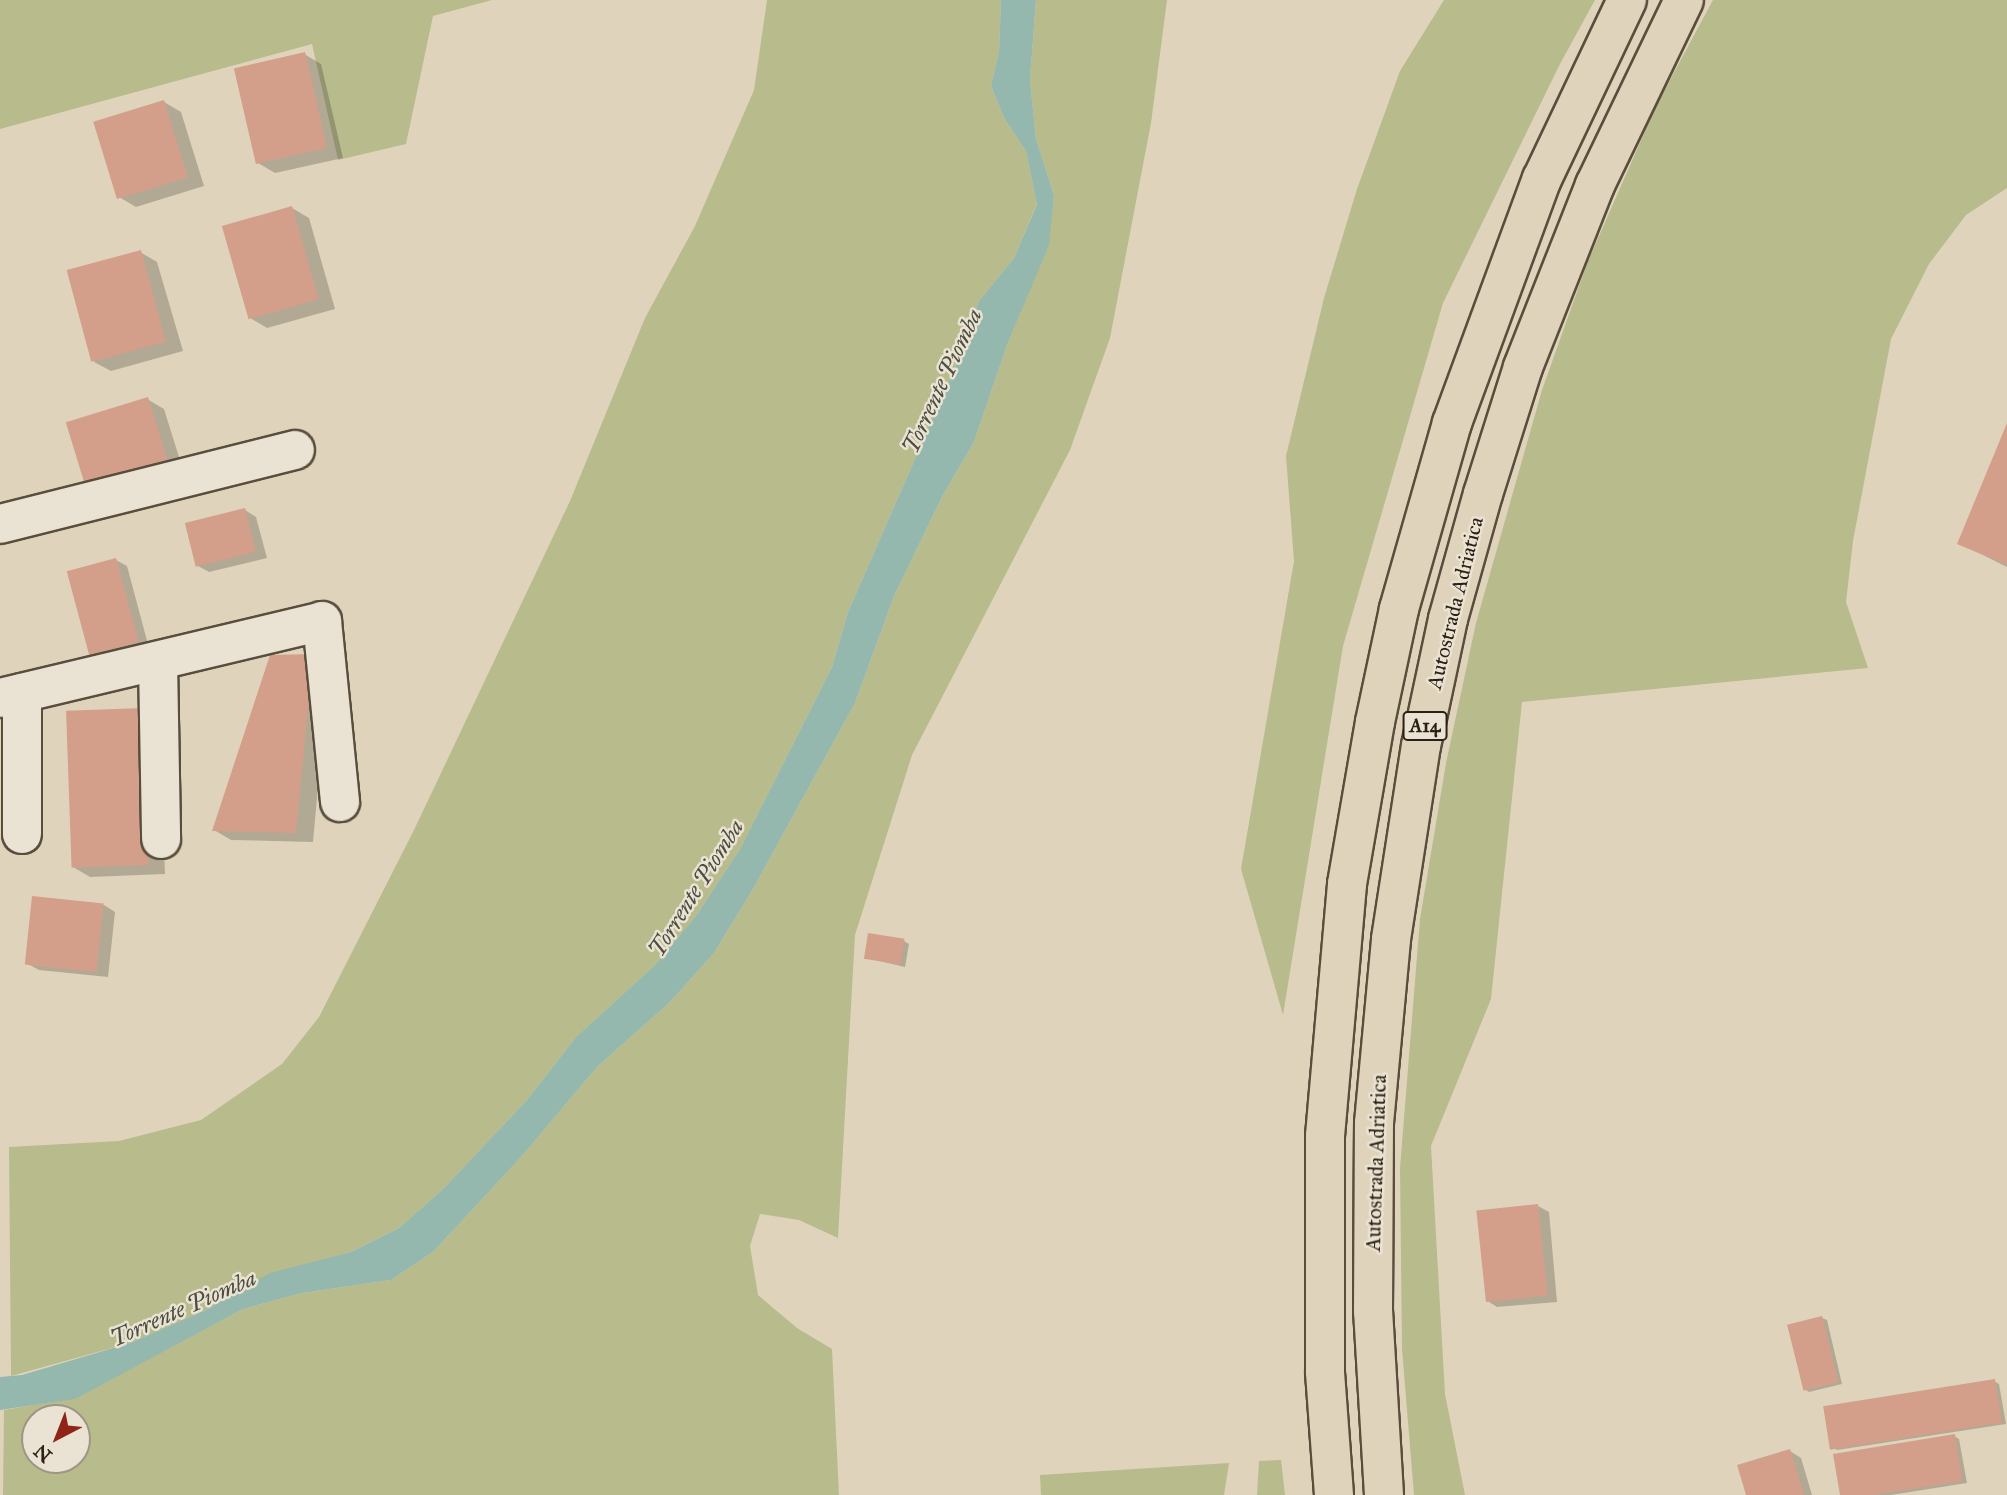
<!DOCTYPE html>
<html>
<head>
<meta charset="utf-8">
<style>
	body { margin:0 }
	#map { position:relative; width:2007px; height:1495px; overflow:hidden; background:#dfd4bb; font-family:"IM FELL Great Primer",serif }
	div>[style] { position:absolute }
	.green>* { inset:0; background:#b8bb8c }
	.water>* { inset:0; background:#94b8ad }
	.shadow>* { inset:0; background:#0003 }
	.building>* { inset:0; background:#d49f8a; transform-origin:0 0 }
	.roads { filter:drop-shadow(2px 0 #594d3c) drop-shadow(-2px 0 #594d3c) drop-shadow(0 2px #594d3c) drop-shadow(0 -2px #594d3c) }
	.minor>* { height:38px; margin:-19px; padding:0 19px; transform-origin:19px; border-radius:19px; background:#eae3d3 }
	.highway>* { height:38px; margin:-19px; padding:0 19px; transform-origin:19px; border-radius:19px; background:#dfd4bb }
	span { translate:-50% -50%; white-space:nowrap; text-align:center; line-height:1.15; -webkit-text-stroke:5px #eae3d3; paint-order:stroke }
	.shield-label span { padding:2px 5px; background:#eae3d3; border:2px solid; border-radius:5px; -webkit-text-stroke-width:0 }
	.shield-label { font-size:19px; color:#2c2012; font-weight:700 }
	.street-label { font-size:21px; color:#2c2012 }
	.water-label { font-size:23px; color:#4b4e40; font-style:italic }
	.north { position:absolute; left:21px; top:1404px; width:70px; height:70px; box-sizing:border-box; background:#eae3d3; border:2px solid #9e9586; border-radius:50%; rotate:222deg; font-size:19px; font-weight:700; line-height:28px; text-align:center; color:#2c2012 }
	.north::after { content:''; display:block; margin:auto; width:24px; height:32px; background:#8f2418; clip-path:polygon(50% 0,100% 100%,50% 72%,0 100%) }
</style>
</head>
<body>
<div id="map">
	<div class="green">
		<div style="clip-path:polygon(0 0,492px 0,433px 16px,406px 144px,338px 160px,312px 44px,0 129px)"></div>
		<div style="clip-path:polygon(767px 0,1001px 0,999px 51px,991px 86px,1004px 118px,1026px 151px,1037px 203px,1014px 258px,979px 301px,960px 356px,848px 612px,832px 667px,740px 849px,696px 916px,655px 965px,576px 1037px,527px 1100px,443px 1189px,399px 1228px,351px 1252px,270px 1274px,206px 1310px,130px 1343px,11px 1376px,9px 1147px,119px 1141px,201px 1120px,282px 1064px,319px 1017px,414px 830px,570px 501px,645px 318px,695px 226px,754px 90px)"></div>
		<div style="clip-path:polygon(evenodd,1036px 0,1167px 0,1151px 123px,1110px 338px,1070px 450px,912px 755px,855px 935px,838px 1238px,799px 1220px,760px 1214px,750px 1246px,758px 1295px,797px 1328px,832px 1349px,839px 1495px,3px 1495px,4px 1410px,75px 1398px,243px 1309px,302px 1293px,391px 1280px,433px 1252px,522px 1156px,597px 1067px,669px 1003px,714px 953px,753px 889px,855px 703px,894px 596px,943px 495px,974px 442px,1007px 345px,1048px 245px,1054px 195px,1036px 139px,1030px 80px,1036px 0,35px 1418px,77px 1418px,77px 1460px,35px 1460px,35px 1418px)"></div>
		<div style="clip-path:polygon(1444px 0,1595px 0,1560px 64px,1443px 303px,1343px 646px,1283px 1015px,1241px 869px,1294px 561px,1286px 456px,1324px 298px,1357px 189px,1400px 71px)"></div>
		<div style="clip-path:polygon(1713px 0,2007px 0,2007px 188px,1966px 215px,1929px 264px,1891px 339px,1853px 541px,1846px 602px,1868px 668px,1522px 702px,1491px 999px,1431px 1146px,1445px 1394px,1465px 1495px,1414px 1495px,1402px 1349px,1400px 1168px,1420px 919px,1446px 763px,1476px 623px,1542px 390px,1588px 261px,1657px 104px)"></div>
		<div style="clip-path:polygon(1281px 1460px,1285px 1495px,1257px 1495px,1259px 1461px)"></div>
		<div style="clip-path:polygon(1229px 1463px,1224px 1495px,1041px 1495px,1040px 1475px)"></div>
	</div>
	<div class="water">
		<div style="clip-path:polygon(1001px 0,1036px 0,1030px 80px,1036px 139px,1054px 195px,1049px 245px,1007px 345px,974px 442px,943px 495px,894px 596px,855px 703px,753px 889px,714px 953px,669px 1003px,597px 1067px,522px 1156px,433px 1252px,391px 1280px,302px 1293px,243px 1309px,75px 1399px,0 1410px,0 1377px,22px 1375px,130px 1343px,206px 1310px,270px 1273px,351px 1252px,399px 1228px,443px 1189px,527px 1100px,576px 1037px,655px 965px,696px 916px,740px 849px,832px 667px,848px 612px,960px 356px,979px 301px,1014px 258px,1037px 204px,1026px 151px,1004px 118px,991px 86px,999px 51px)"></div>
	</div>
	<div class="shadow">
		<div style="clip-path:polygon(304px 54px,321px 64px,343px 158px,275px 173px,258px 163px)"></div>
		<div style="clip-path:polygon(164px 102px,181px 112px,204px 186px,136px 207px,119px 197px)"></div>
		<div style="clip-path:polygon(292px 208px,309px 218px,335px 309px,267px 328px,250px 318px)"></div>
		<div style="clip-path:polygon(140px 252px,157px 262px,183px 351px,111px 371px,94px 362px)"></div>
		<div style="clip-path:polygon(147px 399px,164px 409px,184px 473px,68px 424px)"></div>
		<div style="clip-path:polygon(2007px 428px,2007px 567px,1959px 543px)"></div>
		<div style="clip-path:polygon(245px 510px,256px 517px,267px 558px,209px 572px,198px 566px)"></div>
		<div style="clip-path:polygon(116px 560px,127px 566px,149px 648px,101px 660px,90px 653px)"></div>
		<div style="clip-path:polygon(312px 656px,329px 666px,313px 842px,231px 840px,214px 830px)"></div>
		<div style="clip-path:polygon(159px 719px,165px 874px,90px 877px,73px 867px)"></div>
		<div style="clip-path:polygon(104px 905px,115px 912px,108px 977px,39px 970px,28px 964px)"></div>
		<div style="clip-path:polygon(904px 941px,909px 944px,905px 967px,866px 958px)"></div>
		<div style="clip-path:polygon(1538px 1206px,1549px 1212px,1557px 1302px,1497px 1307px,1486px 1300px)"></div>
		<div style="clip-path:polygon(1822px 1318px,1827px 1320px,1842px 1384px,1809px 1392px,1804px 1389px)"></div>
		<div style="clip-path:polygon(1994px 1381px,1999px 1384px,2006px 1424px,1837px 1450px,1832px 1447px)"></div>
		<div style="clip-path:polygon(1954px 1436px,1959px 1439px,1967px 1483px,1891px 1495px,1841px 1495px)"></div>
		<div style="clip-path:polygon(1790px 1451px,1801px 1458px,1812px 1495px,1748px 1495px)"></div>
	</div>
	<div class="building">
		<div style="left:305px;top:52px;width:98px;height:73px;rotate:77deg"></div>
		<div style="left:164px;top:100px;width:81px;height:74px;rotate:73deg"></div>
		<div style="left:292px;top:206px;width:97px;height:73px;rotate:74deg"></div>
		<div style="left:141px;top:250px;width:95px;height:77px;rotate:75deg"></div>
		<div style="left:148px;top:397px;width:70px;height:86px;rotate:73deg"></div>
		<div style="clip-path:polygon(2007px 423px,2007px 565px,1957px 544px)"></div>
		<div style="left:245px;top:508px;width:45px;height:62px;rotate:76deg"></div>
		<div style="left:116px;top:558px;width:87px;height:51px;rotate:75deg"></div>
		<div style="clip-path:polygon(313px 654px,296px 833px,212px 831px,270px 655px)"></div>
		<div style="left:143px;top:708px;width:157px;height:77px;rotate:88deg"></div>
		<div style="left:32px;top:896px;width:72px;height:69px;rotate:6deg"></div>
		<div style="left:868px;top:933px;width:37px;height:26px;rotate:9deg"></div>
		<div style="left:1538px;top:1204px;width:92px;height:62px;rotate:84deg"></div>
		<div style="left:1822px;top:1316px;width:68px;height:36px;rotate:76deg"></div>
		<div style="left:1995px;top:1379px;width:44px;height:174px;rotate:81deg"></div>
		<div style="clip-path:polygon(1955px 1434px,1962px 1481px,1874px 1495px,1840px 1495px,1833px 1454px)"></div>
		<div style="clip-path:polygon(1790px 1449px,1804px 1495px,1746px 1495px,1737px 1465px)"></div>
	</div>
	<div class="roads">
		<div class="minor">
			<div style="left:0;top:524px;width:304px;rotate:-14.1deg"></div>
			<div style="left:158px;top:661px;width:178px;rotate:89deg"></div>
			<div style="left:0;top:698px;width:331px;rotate:-13.4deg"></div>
			<div style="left:322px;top:621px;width:182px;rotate:84.3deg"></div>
			<div style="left:22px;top:834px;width:141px;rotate:-90deg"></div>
		</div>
		<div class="highway">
			<div style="left:1334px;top:1495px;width:124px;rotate:-94.2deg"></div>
			<div style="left:1325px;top:1371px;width:235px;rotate:-90deg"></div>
			<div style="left:1325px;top:1136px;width:253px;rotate:-85deg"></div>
			<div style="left:1347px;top:884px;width:164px;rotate:-80.2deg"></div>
			<div style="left:1375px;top:722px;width:116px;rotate:-78deg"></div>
			<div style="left:1399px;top:609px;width:193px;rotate:-74.1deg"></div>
			<div style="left:1452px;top:423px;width:260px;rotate:-69.8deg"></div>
			<div style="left:1542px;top:179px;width:198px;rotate:-64.6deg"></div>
			<div style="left:1384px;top:1495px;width:184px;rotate:-93.4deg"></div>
			<div style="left:1373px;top:1311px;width:188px;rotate:-89.7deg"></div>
			<div style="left:1374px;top:1123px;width:185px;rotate:-84.7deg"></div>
			<div style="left:1391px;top:939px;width:195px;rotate:-81.2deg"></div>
			<div style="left:1421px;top:746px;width:130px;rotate:-78deg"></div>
			<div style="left:1448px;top:619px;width:130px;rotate:-74.4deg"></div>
			<div style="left:1483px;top:494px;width:133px;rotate:-72.5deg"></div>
			<div style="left:1523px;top:367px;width:196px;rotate:-68.4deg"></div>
			<div style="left:1595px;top:185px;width:205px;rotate:-64.3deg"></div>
		</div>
	</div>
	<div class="shield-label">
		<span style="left:1425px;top:726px">A14</span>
	</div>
	<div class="street-label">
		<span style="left:1455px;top:603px;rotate:-76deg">Autostrada Adriatica</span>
		<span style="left:1376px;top:1163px;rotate:-88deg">Autostrada Adriatica</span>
	</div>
	<div class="water-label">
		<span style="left:942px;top:381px;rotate:-65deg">Torrente Piomba</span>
		<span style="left:696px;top:888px;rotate:-58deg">Torrente Piomba</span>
		<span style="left:183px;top:1308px;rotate:-24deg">Torrente Piomba</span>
	</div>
	<div class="north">N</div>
</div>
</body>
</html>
